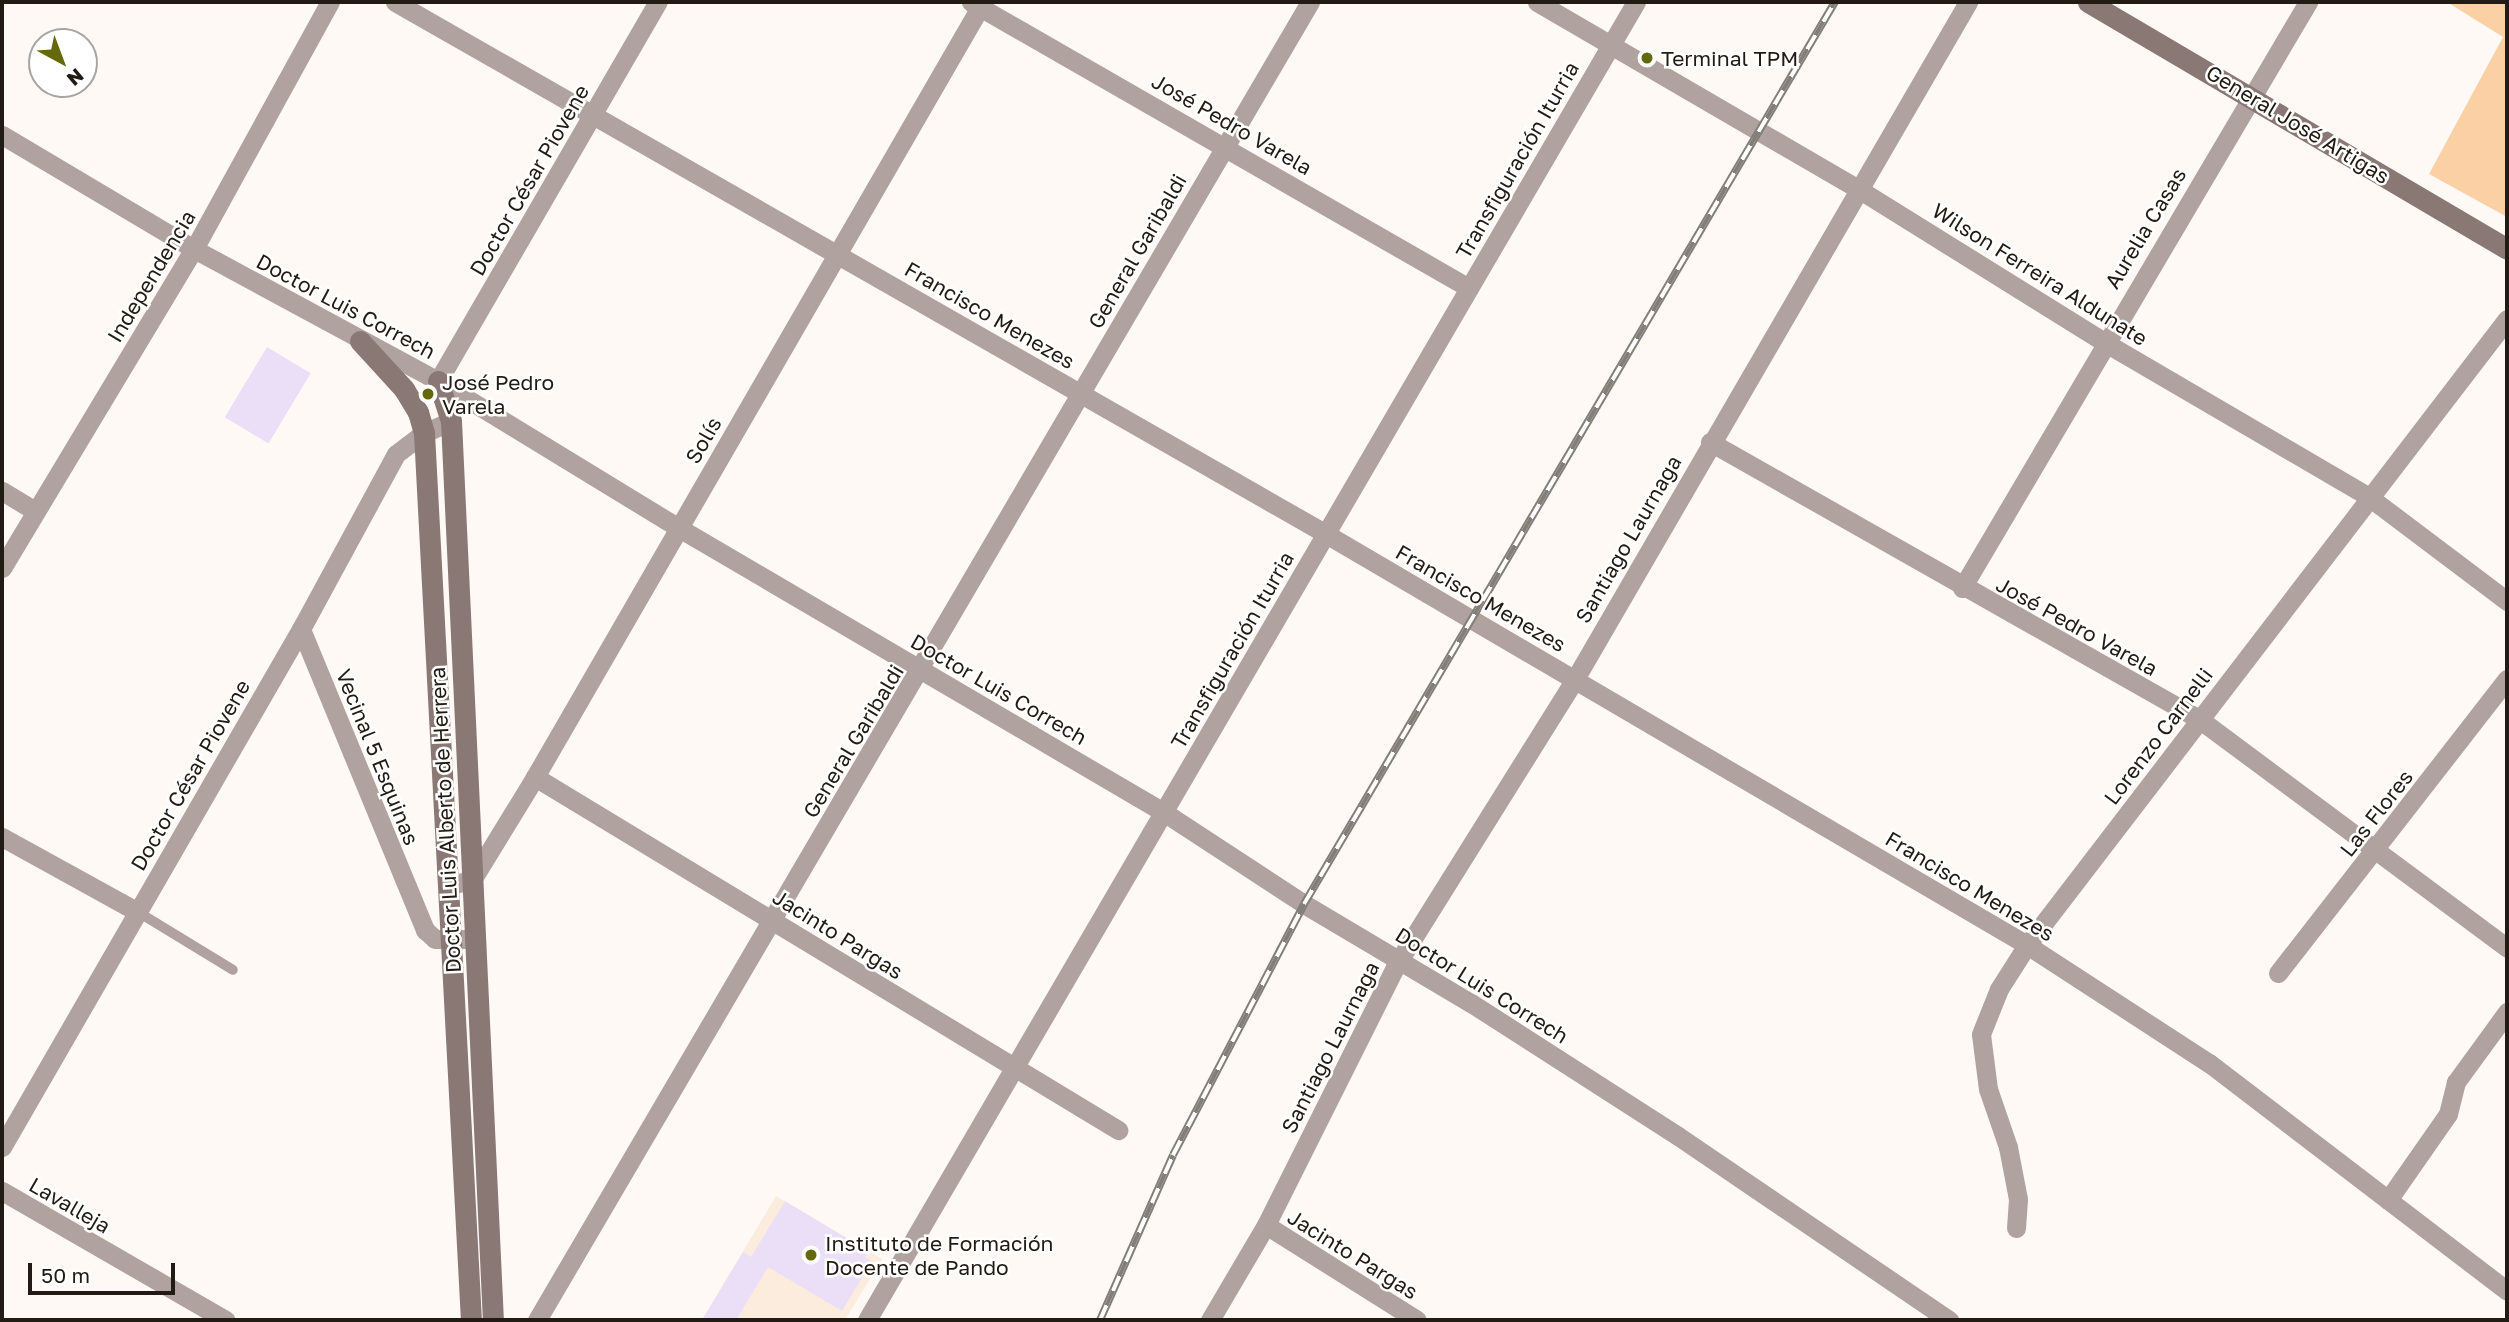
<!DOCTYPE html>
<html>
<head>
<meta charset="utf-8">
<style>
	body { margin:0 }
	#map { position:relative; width:2509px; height:1322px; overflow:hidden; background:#fef9f5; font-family:"Golos Text",sans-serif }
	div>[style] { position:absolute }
	.built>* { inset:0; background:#fcecdd }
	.green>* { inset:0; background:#fbd0a5 }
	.building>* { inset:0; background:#eadff6; transform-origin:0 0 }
	.lane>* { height:10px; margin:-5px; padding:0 5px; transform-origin:5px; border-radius:5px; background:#afa29f }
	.street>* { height:19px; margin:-9.5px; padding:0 9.5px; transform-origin:9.5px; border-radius:9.5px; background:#afa29f }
	.secondary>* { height:21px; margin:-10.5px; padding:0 10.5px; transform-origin:10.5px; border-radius:10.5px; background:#8a7874 }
	.rail>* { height:8px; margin-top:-4px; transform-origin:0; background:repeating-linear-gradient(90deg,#fff 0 16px,#847e78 0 32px); box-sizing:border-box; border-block:2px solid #847e78 }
	.dots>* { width:19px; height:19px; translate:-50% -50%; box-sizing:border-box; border:4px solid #fff; border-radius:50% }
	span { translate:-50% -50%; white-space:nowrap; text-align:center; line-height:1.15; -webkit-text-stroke:5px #fff; paint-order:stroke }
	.poi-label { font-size:21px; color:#221b14 }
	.left { translate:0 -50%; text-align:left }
	.street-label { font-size:21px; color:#221b14 }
	.frame { position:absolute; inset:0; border:4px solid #221b14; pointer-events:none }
	.north { position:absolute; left:28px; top:28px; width:70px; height:70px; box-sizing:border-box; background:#fff; border:2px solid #a7a4a1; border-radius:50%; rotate:139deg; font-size:19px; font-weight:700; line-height:28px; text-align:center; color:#221b14 }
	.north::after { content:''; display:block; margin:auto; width:24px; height:32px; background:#646a0c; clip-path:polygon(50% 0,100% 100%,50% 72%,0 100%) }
	.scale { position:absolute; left:28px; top:1263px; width:147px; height:32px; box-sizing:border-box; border:4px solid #221b14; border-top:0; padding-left:9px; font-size:21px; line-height:24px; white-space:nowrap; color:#221b14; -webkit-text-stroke:5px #fff; paint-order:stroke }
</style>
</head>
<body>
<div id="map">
	<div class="built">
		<div style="clip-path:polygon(776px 1196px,882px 1259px,845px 1320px,702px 1320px)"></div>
	</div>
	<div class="green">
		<div style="clip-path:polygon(2447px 2px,2507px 2px,2507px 217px,2429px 174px,2503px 37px)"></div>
	</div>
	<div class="building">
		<div style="left:267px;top:347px;width:51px;height:82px;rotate:31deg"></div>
		<div style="clip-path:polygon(785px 1201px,868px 1251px,865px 1257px,872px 1261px,842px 1311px,768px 1267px,736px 1320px,702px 1320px,743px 1252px,751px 1257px)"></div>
	</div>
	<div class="lane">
		<div style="left:138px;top:912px;width:111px;rotate:31.4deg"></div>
	</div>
	<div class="street">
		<div style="left:395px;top:2px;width:1072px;rotate:29.74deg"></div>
		<div style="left:1326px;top:534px;width:813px;rotate:30.38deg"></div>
		<div style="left:2027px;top:945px;width:217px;rotate:33deg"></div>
		<div style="left:2209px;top:1063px;width:375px;rotate:37.4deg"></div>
		<div style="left:971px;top:2px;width:574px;rotate:29.87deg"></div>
		<div style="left:1537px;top:2px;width:374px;rotate:30.2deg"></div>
		<div style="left:1860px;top:190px;width:287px;rotate:31.9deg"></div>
		<div style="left:2104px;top:342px;width:307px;rotate:30.3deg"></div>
		<div style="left:2369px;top:497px;width:173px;rotate:37deg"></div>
		<div style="left:2px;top:135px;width:223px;rotate:30.7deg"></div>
		<div style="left:194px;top:249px;width:277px;rotate:28.4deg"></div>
		<div style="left:438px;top:381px;width:282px;rotate:31.4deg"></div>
		<div style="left:679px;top:528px;width:563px;rotate:30.39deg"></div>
		<div style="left:1165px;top:813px;width:166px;rotate:33.2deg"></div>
		<div style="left:1304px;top:904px;width:194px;rotate:30.7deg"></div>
		<div style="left:1471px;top:1003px;width:246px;rotate:32.7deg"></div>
		<div style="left:1678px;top:1136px;width:328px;rotate:34.2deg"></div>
		<div style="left:438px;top:381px;width:438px;rotate:-59.9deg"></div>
		<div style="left:1710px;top:442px;width:562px;rotate:29.53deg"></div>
		<div style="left:2199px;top:719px;width:384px;rotate:36.6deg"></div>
		<div style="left:2px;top:491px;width:39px;rotate:31deg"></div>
		<div style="left:2px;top:568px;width:372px;rotate:-59deg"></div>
		<div style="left:194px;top:249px;width:282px;rotate:-61.2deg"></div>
		<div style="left:1962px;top:588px;width:681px;rotate:-59.44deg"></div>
		<div style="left:301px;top:629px;width:326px;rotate:67.6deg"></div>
		<div style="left:425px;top:930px;width:13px;rotate:42deg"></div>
		<div style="left:435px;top:939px;width:40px"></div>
		<div style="left:535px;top:777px;width:682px;rotate:31.19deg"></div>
		<div style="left:2px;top:837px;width:155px;rotate:28.9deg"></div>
		<div style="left:450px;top:885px;width:23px;rotate:-13deg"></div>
		<div style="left:472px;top:880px;width:121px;rotate:-58.5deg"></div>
		<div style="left:535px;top:777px;width:895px;rotate:-59.97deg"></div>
		<div style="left:2278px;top:973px;width:373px;rotate:-52.1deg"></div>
		<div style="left:2px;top:1147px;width:598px;rotate:-60.01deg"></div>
		<div style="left:301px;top:629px;width:199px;rotate:-61.5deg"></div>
		<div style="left:396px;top:454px;width:35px;rotate:-37deg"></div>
		<div style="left:424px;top:433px;width:30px;rotate:-24deg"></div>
		<div style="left:2px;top:1191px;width:258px;rotate:30deg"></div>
		<div style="left:2388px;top:1200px;width:105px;rotate:-55.1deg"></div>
		<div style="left:2448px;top:1114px;width:33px;rotate:-76deg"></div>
		<div style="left:2456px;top:1082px;width:87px;rotate:-53.9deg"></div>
		<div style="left:1266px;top:1225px;width:178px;rotate:32.2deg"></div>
		<div style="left:2016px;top:1228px;width:29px;rotate:-86deg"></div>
		<div style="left:2018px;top:1199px;width:53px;rotate:-100.9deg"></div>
		<div style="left:2008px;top:1147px;width:61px;rotate:-109deg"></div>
		<div style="left:1988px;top:1089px;width:55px;rotate:-97.3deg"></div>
		<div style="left:1981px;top:1034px;width:48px;rotate:-68.2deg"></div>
		<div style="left:1999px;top:989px;width:52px;rotate:-57.5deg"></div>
		<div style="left:2027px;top:945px;width:789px;rotate:-52.52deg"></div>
		<div style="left:537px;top:1320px;width:1528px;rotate:-59.61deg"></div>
		<div style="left:867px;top:1320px;width:1526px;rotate:-59.74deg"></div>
		<div style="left:1210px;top:1320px;width:110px;rotate:-59.5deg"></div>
		<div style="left:1266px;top:1225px;width:288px;rotate:-63.4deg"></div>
		<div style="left:1395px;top:967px;width:340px;rotate:-58deg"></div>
		<div style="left:1575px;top:679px;width:783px;rotate:-59.86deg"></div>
	</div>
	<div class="secondary">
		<div style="left:2088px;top:2px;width:486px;rotate:30.5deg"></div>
		<div style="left:360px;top:341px;width:65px;rotate:47.5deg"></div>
		<div style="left:404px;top:389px;width:27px;rotate:59deg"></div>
		<div style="left:418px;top:412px;width:22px;rotate:74deg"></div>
		<div style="left:424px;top:433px;width:888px;rotate:86.97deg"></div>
		<div style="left:438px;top:381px;width:42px;rotate:72deg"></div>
		<div style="left:451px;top:421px;width:900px;rotate:87.33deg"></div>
	</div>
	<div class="rail">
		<div style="left:1100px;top:1320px;width:180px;rotate:-66.1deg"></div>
		<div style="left:1173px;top:1155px;width:283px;rotate:-62.4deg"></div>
		<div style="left:1304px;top:904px;width:1047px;rotate:-59.52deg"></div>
	</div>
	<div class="dots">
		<div style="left:1647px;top:58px;background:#646a0c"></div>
		<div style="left:428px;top:394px;background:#646a0c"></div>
		<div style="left:811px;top:1255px;background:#646a0c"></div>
	</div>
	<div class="poi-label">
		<span class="left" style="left:1661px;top:58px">Terminal TPM</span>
		<span class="left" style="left:442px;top:394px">José Pedro<br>Varela</span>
		<span class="left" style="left:825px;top:1255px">Instituto de Formación<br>Docente de Pando</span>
	</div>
	<div class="street-label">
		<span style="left:1232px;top:124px;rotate:30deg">José Pedro Varela</span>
		<span style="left:2298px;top:124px;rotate:31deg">General José Artigas</span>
		<span style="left:1517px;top:160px;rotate:-60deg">Transfiguración Iturria</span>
		<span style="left:529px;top:180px;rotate:-60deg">Doctor César Piovene</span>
		<span style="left:2145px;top:228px;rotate:-59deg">Aurelia Casas</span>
		<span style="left:1137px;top:251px;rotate:-60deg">General Garibaldi</span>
		<span style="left:2040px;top:274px;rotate:32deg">Wilson Ferreira Aldunate</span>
		<span style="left:151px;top:276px;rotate:-59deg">Independencia</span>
		<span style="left:346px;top:306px;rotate:28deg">Doctor Luis Correch</span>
		<span style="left:990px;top:315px;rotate:30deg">Francisco Menezes</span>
		<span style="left:703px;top:440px;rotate:-60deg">Solís</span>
		<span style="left:1628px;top:539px;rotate:-60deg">Santiago Laurnaga</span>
		<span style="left:1481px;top:598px;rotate:30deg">Francisco Menezes</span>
		<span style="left:2077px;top:626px;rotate:29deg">José Pedro Varela</span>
		<span style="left:1232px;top:650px;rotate:-60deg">Transfiguración Iturria</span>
		<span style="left:999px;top:689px;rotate:30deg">Doctor Luis Correch</span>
		<span style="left:2158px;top:736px;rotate:-53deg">Lorenzo Carnelli</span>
		<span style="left:853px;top:741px;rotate:-59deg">General Garibaldi</span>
		<span style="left:378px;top:757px;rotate:68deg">Vecinal 5 Esquinas</span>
		<span style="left:190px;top:775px;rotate:-60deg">Doctor César Piovene</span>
		<span style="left:2376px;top:813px;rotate:-52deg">Las Flores</span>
		<span style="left:445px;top:820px;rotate:-93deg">Doctor Luis Alberto de Herrera</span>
		<span style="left:1970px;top:886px;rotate:31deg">Francisco Menezes</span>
		<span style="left:838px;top:934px;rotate:32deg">Jacinto Pargas</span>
		<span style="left:1482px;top:985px;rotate:32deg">Doctor Luis Correch</span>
		<span style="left:1330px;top:1047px;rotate:-63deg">Santiago Laurnaga</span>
		<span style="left:70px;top:1205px;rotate:30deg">Lavalleja</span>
		<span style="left:1353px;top:1254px;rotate:32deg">Jacinto Pargas</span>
	</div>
	<div class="frame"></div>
	<div class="north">N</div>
	<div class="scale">50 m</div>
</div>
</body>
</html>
